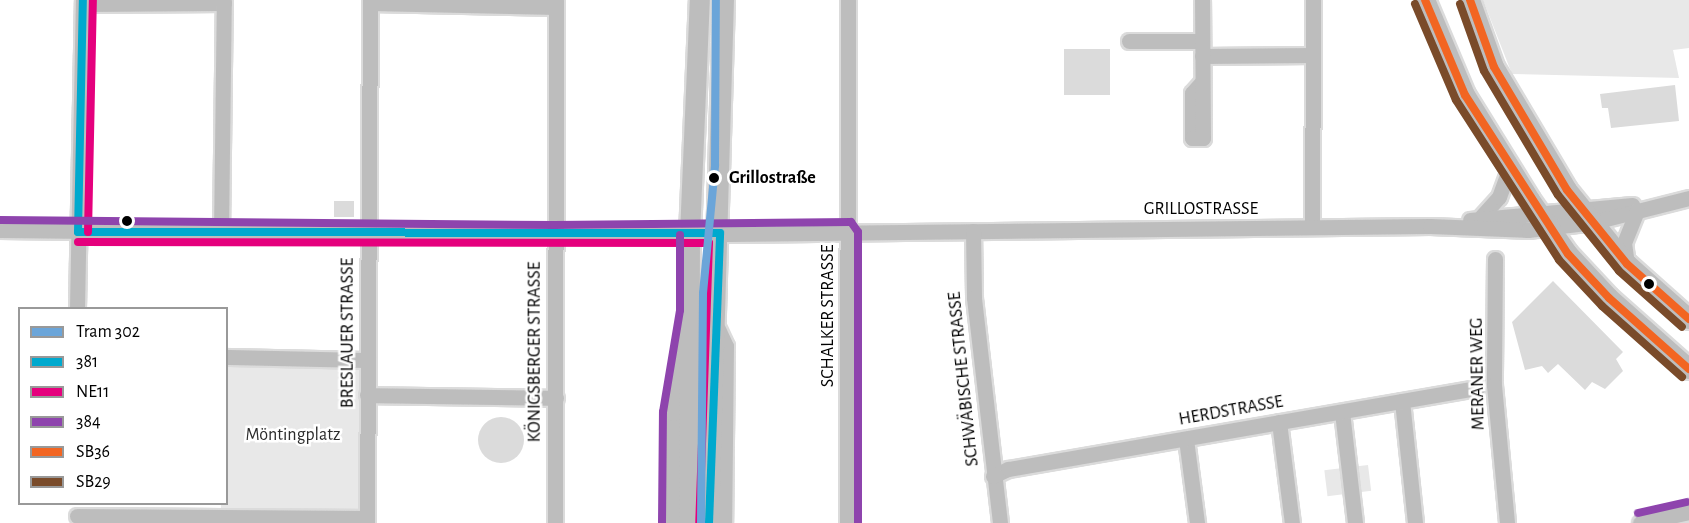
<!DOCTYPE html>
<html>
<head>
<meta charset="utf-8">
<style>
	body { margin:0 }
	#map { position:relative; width:1689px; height:523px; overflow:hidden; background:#fff; font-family:"Alegreya Sans",sans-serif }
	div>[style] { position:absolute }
	.green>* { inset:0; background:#e8e8e8; transform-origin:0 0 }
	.building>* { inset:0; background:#dbdbdb; transform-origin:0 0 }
	.round { border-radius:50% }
	.roads { filter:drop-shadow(2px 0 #dbdbdb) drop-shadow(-2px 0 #dbdbdb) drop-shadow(0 2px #dbdbdb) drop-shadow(0 -2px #dbdbdb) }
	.minor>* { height:15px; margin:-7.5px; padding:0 7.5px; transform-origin:7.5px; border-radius:7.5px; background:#bdbdbd }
	.major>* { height:20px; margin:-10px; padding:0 10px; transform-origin:10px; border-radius:10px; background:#bdbdbd }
	.bus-1>* { height:8px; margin:-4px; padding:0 4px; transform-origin:4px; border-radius:4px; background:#00a9ce }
	.bus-2>* { height:8px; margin:-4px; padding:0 4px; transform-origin:4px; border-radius:4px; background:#e5007d }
	.bus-3>* { height:8px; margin:-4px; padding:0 4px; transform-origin:4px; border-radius:4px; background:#8e44ad }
	.bus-4>* { height:8px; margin:-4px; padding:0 4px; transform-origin:4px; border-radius:4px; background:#f26522 }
	.bus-5>* { height:8px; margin:-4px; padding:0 4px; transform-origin:4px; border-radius:4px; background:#7a4b2a }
	.tram-1>* { height:8px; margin:-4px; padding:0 4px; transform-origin:4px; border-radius:4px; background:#6ba5d9 }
	.dots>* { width:16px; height:16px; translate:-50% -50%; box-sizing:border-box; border:3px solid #fff; border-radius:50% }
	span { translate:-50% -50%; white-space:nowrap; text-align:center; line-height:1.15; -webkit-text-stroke:5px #fff; paint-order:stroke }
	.stop-label { font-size:18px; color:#000; font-weight:700 }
	.left { translate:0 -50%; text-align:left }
	.street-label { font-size:18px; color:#000 }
	.park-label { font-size:18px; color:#2c2c2c }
	.legend { position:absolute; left:18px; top:307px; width:210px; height:198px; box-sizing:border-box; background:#fff; border:2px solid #999; margin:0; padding:8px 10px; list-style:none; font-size:18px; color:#000 }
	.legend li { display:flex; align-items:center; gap:12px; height:30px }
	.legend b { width:30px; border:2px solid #999 }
</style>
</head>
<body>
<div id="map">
	<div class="green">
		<div style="clip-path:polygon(1483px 0,1689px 0,1689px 48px,1673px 50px,1679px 78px,1512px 74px)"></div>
		<div style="clip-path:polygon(227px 365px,360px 366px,361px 512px,221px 511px,221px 504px,226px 504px)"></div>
		<div style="left:1368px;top:465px;width:26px;height:44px;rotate:83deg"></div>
	</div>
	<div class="building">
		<div style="left:1064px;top:49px;width:46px;height:46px"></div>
		<div style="clip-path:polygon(1675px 85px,1679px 121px,1611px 128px,1608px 108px,1602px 108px,1600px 94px)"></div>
		<div style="left:334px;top:201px;width:20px;height:16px"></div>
		<div style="clip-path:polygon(1553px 281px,1623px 352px,1616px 359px,1623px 371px,1605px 389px,1592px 382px,1585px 390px,1558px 364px,1548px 373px,1542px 366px,1525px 370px,1512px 322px)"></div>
		<div class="round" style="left:478px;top:417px;width:46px;height:46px"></div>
	</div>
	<div class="roads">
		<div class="minor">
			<div style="left:370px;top:3px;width:186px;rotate:1.2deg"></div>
			<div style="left:83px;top:4px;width:141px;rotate:-0.4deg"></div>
			<div style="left:1129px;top:41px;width:73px"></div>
			<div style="left:1202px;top:56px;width:111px;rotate:-0.5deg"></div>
			<div style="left:1201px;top:83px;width:13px;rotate:132deg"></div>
			<div style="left:1192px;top:93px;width:45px;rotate:90deg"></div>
			<div style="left:1192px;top:138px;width:11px"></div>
			<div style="left:1203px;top:138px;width:138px;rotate:-90.4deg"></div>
			<div style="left:1480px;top:218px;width:28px;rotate:-48deg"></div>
			<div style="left:1499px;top:197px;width:29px;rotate:-70deg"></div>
			<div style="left:1470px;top:220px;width:163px;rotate:-5.3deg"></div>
			<div style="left:1312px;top:227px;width:227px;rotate:-89.7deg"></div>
			<div style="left:0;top:230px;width:554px;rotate:0.62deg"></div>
			<div style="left:554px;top:236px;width:876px;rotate:-0.65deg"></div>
			<div style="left:1430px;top:226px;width:98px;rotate:2.3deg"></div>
			<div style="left:1528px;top:230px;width:66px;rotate:-6.9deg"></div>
			<div style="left:1594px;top:222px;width:98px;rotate:-14.2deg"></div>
			<div style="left:973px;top:231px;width:67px;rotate:89.1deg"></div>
			<div style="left:974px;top:298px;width:226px;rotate:83.4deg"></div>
			<div style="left:221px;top:233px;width:233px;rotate:-89.3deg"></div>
			<div style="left:1495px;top:259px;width:126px;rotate:90.5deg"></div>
			<div style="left:1494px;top:385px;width:139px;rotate:84.6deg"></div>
			<div style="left:1627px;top:264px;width:21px;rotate:-98deg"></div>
			<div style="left:1624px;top:243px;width:35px;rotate:-68deg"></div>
			<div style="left:77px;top:308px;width:308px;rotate:-88.9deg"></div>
			<div style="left:718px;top:329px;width:19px;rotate:65deg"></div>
			<div style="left:726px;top:346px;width:177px;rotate:90.6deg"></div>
			<div style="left:226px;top:357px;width:142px;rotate:1.2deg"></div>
			<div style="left:367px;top:395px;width:189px;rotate:0.9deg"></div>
			<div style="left:1402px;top:401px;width:123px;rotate:83.9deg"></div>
			<div style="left:1342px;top:412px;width:112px;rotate:83.3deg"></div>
			<div style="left:1279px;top:422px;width:102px;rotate:82.7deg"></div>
			<div style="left:1186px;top:439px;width:85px;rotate:82.5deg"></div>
			<div style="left:993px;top:476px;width:17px;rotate:-25deg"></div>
			<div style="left:1008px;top:469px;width:476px;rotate:-9.8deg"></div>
			<div style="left:77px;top:516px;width:290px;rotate:0.4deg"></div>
			<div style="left:367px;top:523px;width:523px;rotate:-89.67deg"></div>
			<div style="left:555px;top:523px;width:523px;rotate:-89.89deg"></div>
			<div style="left:672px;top:523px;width:110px;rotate:-89.5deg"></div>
			<div style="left:673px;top:413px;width:76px;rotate:-81.7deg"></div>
			<div style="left:847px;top:523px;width:523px;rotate:-89.89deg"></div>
			<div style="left:1640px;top:523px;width:50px;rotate:-12.7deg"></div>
		</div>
		<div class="major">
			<div style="left:1425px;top:0;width:103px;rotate:67.2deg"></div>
			<div style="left:1465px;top:95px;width:123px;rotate:58.2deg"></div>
			<div style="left:1530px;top:200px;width:66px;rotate:54.9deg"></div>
			<div style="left:1568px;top:254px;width:60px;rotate:47deg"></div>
			<div style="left:1609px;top:298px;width:107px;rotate:41.6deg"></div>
			<div style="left:1470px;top:0;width:71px;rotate:70.3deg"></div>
			<div style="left:1494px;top:67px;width:143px;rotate:59.3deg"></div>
			<div style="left:1567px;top:190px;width:95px;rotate:51deg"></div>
			<div style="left:1627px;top:264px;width:83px;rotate:41.6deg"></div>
			<div style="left:689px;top:523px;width:288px;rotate:-89.8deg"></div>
			<div style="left:690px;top:235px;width:235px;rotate:-87.6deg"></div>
			<div style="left:709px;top:523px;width:523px;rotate:-88.36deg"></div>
		</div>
	</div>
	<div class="bus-1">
		<div style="left:78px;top:232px;width:642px;rotate:0.09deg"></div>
		<div style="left:78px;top:232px;width:232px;rotate:-88.8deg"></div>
		<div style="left:709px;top:523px;width:290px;rotate:-87.8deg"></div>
	</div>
	<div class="bus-2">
		<div style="left:88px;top:232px;width:232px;rotate:-88.8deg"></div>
		<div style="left:78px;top:242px;width:631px;rotate:0.09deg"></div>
		<div style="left:709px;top:243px;width:280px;rotate:92deg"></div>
	</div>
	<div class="bus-3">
		<div style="left:0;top:220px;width:554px;rotate:0.52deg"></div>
		<div style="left:554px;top:225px;width:297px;rotate:-0.6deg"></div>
		<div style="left:851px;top:222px;width:12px;rotate:55deg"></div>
		<div style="left:858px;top:232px;width:291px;rotate:90deg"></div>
		<div style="left:1638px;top:513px;width:50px;rotate:-12.7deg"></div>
		<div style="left:662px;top:523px;width:111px;rotate:-89.5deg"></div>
		<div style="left:663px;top:412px;width:103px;rotate:-80.5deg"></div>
		<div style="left:680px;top:310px;width:75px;rotate:-90deg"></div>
	</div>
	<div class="bus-4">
		<div style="left:1425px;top:0;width:103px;rotate:67.2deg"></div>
		<div style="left:1465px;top:95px;width:189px;rotate:57.1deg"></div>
		<div style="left:1568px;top:254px;width:60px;rotate:47deg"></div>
		<div style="left:1609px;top:298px;width:107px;rotate:41.6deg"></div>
		<div style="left:1470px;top:0;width:71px;rotate:70.3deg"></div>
		<div style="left:1494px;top:67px;width:143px;rotate:59.3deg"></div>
		<div style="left:1567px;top:190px;width:95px;rotate:51deg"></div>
		<div style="left:1627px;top:264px;width:83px;rotate:41.6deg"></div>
	</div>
	<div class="bus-5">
		<div style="left:1415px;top:4px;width:104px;rotate:66.9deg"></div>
		<div style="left:1456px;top:100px;width:190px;rotate:57.2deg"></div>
		<div style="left:1559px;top:260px;width:63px;rotate:46.9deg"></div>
		<div style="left:1602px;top:306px;width:107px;rotate:41.6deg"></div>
		<div style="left:1460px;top:4px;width:71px;rotate:70.3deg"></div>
		<div style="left:1484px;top:71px;width:144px;rotate:59.2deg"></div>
		<div style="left:1558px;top:195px;width:97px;rotate:51.2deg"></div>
		<div style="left:1619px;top:271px;width:84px;rotate:41.6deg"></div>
	</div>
	<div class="tram-1">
		<div style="left:701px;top:523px;width:230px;rotate:-89.5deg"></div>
		<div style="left:703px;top:293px;width:129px;rotate:-84.6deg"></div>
		<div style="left:715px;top:165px;width:165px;rotate:-89.7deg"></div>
	</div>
	<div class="dots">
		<div style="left:714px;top:178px;background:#000"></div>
		<div style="left:127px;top:221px;background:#000"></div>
		<div style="left:1649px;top:284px;background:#000"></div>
	</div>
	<div class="stop-label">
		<span class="left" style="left:729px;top:178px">Grillostraße</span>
	</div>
	<div class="street-label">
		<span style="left:1201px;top:209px">GRILLOSTRASSE</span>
		<span style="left:828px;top:316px;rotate:-90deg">SCHALKER STRASSE</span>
		<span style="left:348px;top:333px;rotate:-90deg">BRESLAUER STRASSE</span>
		<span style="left:535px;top:352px;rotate:-90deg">KÖNIGSBERGER STRASSE</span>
		<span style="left:1478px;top:374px;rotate:-91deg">MERANER WEG</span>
		<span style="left:964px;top:379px;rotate:-96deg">SCHWÄBISCHE STRASSE</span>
		<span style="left:1231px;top:411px;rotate:-10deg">HERDSTRASSE</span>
	</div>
	<div class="park-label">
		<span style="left:293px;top:435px">Möntingplatz</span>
	</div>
	<ul class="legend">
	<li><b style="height:8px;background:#6ba5d9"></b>Tram 302</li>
	<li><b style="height:8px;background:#00a9ce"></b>381</li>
	<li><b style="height:8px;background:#e5007d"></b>NE11</li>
	<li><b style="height:8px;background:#8e44ad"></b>384</li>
	<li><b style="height:8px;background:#f26522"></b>SB36</li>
	<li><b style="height:8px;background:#7a4b2a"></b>SB29</li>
	</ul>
</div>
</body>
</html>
